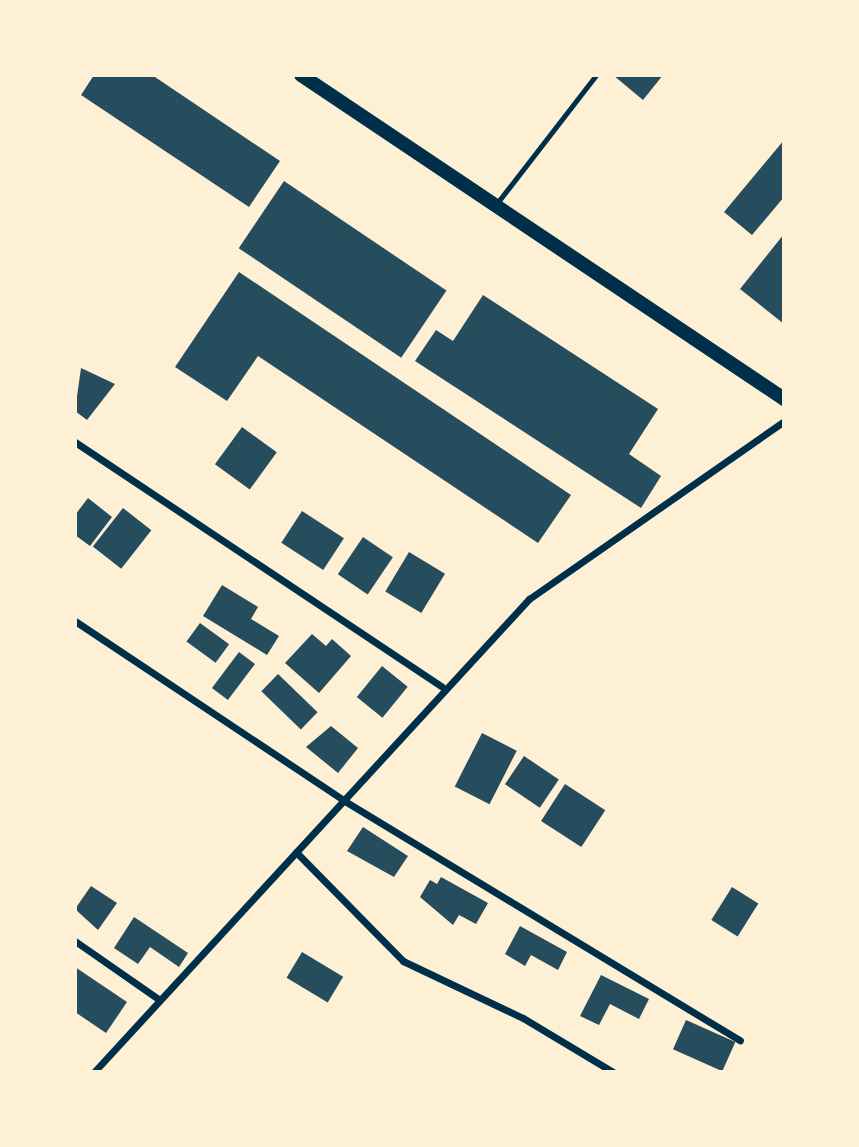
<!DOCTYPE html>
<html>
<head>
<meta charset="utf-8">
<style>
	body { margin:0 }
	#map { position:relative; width:859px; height:1147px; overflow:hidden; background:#fdf0d5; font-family:"Public Sans",sans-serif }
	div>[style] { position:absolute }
	.building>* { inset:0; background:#264d5e; transform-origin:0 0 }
	.service>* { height:4.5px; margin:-2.25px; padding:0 2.25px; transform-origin:2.25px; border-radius:2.25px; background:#003049 }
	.minor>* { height:7px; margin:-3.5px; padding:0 3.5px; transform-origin:3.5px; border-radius:3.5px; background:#003049 }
	.primary>* { height:14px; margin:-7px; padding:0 7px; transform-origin:7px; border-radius:7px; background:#003049 }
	span { translate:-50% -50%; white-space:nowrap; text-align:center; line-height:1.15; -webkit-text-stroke:6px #fdf0d5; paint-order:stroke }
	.frame { position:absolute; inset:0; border:77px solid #fdf0d5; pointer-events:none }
</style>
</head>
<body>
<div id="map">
	<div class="building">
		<div style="clip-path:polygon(94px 75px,152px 75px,280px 161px,249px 207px,81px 95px)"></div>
		<div style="clip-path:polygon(613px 75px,663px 75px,643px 100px)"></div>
		<div style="clip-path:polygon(784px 140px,784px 197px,752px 235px,724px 212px)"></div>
		<div style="left:284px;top:181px;width:196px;height:81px;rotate:34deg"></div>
		<div style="clip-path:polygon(784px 234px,784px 324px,740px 289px)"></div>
		<div style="clip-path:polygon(239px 272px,571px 495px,538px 543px,258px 356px,227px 401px,175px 367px)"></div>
		<div style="clip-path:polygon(483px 295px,658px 409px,629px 454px,661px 476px,641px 508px,415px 361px,436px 330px,453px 341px)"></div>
		<div style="clip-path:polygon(81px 368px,115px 384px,87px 420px,75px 411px)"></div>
		<div style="left:242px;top:427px;width:43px;height:46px;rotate:36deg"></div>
		<div style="clip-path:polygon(88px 498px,112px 517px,90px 546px,75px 535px,75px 515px)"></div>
		<div style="left:123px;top:508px;width:36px;height:49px;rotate:38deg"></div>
		<div style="left:302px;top:511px;width:50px;height:38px;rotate:33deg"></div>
		<div style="left:363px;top:537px;width:36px;height:45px;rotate:34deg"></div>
		<div style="left:409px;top:552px;width:42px;height:46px;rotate:31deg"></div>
		<div style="clip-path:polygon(222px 585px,258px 607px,251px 619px,279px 636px,267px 655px,203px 616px)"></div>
		<div style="left:200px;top:623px;width:36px;height:23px;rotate:36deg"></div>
		<div style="clip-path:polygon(312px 634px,326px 646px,332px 639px,351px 656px,319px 693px,285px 663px)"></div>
		<div style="left:239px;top:652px;width:20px;height:45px;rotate:37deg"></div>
		<div style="left:382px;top:666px;width:33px;height:40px;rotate:39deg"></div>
		<div style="left:278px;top:674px;width:55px;height:24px;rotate:44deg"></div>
		<div style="clip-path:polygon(331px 726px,358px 748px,338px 773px,306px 747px)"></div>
		<div style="left:482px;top:733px;width:39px;height:60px;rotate:27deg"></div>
		<div style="left:524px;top:756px;width:42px;height:34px;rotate:34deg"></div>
		<div style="left:565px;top:784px;width:48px;height:44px;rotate:33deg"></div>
		<div style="clip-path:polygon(363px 827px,408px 856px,394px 877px,347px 851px)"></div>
		<div style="clip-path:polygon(441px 877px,488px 903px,476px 924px,459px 915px,453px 925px,420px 897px,430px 880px,437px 884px)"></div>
		<div style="clip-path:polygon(91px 886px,117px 903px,98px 930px,75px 909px)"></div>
		<div style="left:732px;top:887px;width:31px;height:39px;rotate:32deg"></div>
		<div style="clip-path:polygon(134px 917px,188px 953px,179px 967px,150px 947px,138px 964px,114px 948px)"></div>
		<div style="clip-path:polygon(520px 926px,567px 952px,558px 970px,531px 955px,525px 966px,505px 954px)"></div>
		<div style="left:302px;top:952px;width:48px;height:30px;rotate:31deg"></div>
		<div style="clip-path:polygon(75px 967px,127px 1002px,106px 1033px,75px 1012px)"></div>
		<div style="clip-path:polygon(601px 975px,649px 999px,639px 1019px,610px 1004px,599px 1025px,580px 1016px)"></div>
		<div style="left:686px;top:1020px;width:54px;height:32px;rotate:24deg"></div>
	</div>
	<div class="service">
		<div style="left:498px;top:202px;width:160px;rotate:-52.3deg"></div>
	</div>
	<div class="minor">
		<div style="left:75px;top:442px;width:441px;rotate:33.7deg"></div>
		<div style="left:75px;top:621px;width:322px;rotate:33.7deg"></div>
		<div style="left:343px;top:800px;width:464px;rotate:31.2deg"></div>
		<div style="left:296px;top:852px;width:153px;rotate:45.5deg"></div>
		<div style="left:403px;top:961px;width:133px;rotate:25.4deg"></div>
		<div style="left:523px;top:1018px;width:105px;rotate:31deg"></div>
		<div style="left:75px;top:941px;width:103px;rotate:34.8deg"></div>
		<div style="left:94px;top:1072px;width:643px;rotate:-47.4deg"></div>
		<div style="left:529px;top:599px;width:311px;rotate:-34.9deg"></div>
	</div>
	<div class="primary">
		<div style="left:301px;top:75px;width:582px;rotate:33.85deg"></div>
	</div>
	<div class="frame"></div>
</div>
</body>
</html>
